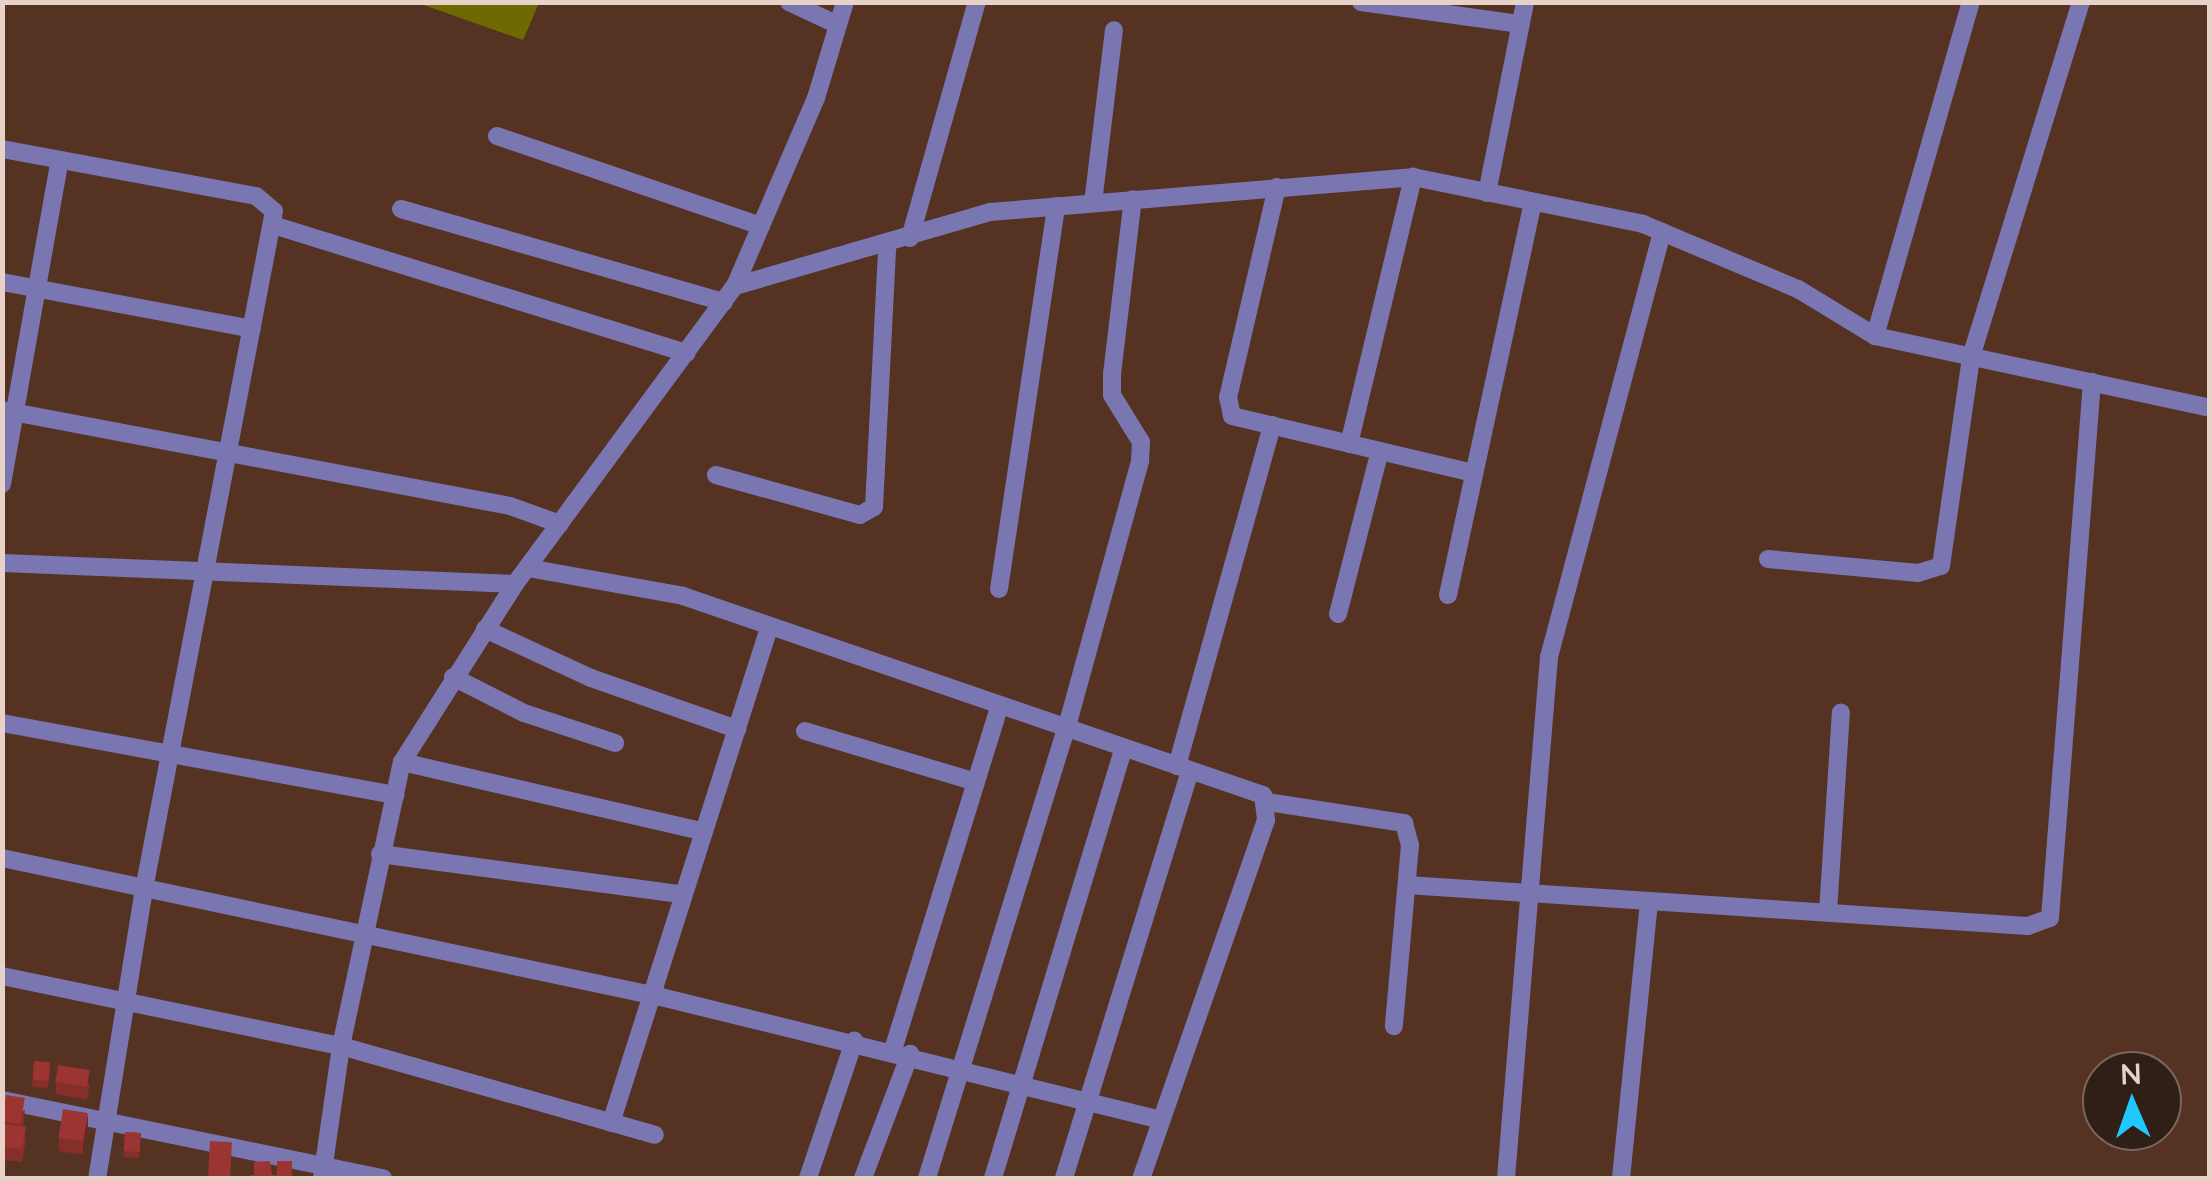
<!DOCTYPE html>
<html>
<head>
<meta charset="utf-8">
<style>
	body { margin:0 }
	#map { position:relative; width:2212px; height:1181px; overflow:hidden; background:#553222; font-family:Lato,sans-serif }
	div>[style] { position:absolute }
	.green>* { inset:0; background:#6f6901 }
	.minor>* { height:18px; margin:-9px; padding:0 9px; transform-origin:9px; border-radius:9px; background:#7a76b2 }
	.wall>* { inset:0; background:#862e2a; transform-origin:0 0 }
	.shaded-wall>* { inset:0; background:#6d2522 }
	.building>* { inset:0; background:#9c3531; transform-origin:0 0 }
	span { translate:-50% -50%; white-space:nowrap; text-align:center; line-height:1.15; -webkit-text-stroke:10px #2f1f17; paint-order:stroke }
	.frame { position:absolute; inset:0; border:5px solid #e8d2c8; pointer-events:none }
	.north { position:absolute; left:2082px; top:1051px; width:100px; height:100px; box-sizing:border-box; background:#2f1f17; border:2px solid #79675e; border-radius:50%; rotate:358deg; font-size:28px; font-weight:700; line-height:40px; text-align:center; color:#e8d2c8 }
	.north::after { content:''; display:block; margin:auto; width:35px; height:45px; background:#20c9fd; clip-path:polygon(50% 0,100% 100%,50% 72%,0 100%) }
</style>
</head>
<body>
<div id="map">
	<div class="green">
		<div style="clip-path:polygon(418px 3px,539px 2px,539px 3px,523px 40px)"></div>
	</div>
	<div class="minor">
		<div style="left:789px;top:2px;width:54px;rotate:25.1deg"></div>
		<div style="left:1361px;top:2px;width:161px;rotate:7.9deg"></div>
		<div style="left:497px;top:136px;width:279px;rotate:18.8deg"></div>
		<div style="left:2px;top:149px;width:258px;rotate:10.5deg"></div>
		<div style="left:256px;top:196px;width:23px;rotate:40deg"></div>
		<div style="left:274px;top:211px;width:690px;rotate:100.85deg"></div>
		<div style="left:144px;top:889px;width:293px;rotate:99.2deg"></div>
		<div style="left:1277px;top:187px;width:216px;rotate:103.1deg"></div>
		<div style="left:1228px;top:397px;width:19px;rotate:78deg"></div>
		<div style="left:1232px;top:416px;width:248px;rotate:13.3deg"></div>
		<div style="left:1487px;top:193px;width:195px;rotate:-78.7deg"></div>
		<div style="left:1093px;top:203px;width:174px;rotate:-83.1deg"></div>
		<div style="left:401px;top:209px;width:336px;rotate:16.1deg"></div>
		<div style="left:273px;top:225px;width:433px;rotate:17.2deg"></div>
		<div style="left:910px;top:238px;width:245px;rotate:-74.2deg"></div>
		<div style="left:2px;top:282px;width:254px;rotate:10.6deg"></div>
		<div style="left:735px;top:286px;width:266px;rotate:-16.2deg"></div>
		<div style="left:990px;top:212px;width:424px;rotate:-4.7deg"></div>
		<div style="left:1413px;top:177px;width:235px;rotate:11.5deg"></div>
		<div style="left:1643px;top:224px;width:168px;rotate:22.8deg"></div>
		<div style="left:1798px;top:289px;width:90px;rotate:31.4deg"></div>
		<div style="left:1875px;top:336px;width:343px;rotate:12.1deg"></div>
		<div style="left:1875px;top:336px;width:348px;rotate:-74deg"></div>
		<div style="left:2px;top:410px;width:517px;rotate:10.7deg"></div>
		<div style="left:510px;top:506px;width:53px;rotate:19.8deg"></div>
		<div style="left:1349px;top:444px;width:275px;rotate:-76.5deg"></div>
		<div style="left:716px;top:475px;width:149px;rotate:15.5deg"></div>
		<div style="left:860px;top:515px;width:16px;rotate:-30deg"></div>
		<div style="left:874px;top:507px;width:261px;rotate:-87.1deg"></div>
		<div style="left:2px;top:484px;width:329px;rotate:-79.9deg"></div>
		<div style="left:1768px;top:559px;width:151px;rotate:5.3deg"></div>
		<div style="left:1918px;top:573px;width:24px;rotate:-17deg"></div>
		<div style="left:1941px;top:566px;width:211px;rotate:-81.8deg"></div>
		<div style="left:1971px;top:357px;width:372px;rotate:-72.8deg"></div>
		<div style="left:2px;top:563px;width:513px;rotate:2.34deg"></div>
		<div style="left:528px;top:568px;width:158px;rotate:10.2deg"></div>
		<div style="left:683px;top:596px;width:613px;rotate:18.94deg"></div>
		<div style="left:1263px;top:795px;width:25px;rotate:83deg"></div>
		<div style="left:1266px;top:820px;width:379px;rotate:109.2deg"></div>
		<div style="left:999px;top:589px;width:387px;rotate:-81.5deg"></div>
		<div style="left:1448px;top:595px;width:401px;rotate:-77.8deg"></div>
		<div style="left:1338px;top:614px;width:168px;rotate:-75.6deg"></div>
		<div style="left:485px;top:629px;width:117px;rotate:24.8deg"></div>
		<div style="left:591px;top:678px;width:155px;rotate:19.3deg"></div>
		<div style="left:453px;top:677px;width:80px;rotate:26.9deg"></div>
		<div style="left:524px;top:713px;width:96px;rotate:18.2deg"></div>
		<div style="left:2px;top:723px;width:400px;rotate:10.4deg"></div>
		<div style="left:805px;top:731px;width:178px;rotate:16.6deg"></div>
		<div style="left:402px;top:762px;width:308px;rotate:13deg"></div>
		<div style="left:1177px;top:766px;width:354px;rotate:-74.4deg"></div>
		<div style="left:1268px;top:802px;width:138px;rotate:8.8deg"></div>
		<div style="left:1404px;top:823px;width:23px;rotate:75deg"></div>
		<div style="left:1410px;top:845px;width:182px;rotate:95.1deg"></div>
		<div style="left:380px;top:854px;width:303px;rotate:7.6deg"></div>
		<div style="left:2px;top:858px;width:673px;rotate:11.91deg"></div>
		<div style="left:661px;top:997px;width:515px;rotate:13.82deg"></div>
		<div style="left:1407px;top:885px;width:622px;rotate:3.78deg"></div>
		<div style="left:2028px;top:926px;width:23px;rotate:-20deg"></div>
		<div style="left:2050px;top:918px;width:538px;rotate:-85.52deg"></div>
		<div style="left:1828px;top:912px;width:200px;rotate:-86.3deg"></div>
		<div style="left:2px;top:976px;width:346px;rotate:11.7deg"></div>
		<div style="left:341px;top:1046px;width:326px;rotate:15.8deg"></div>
		<div style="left:893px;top:1050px;width:358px;rotate:-72.8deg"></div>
		<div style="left:2px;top:1100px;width:389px;rotate:11.6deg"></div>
		<div style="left:611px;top:1123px;width:520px;rotate:-72.3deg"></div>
		<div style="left:322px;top:1178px;width:133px;rotate:-81.8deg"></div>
		<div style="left:341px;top:1046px;width:290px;rotate:-77.9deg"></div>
		<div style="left:402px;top:762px;width:211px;rotate:-57.6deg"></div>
		<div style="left:515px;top:584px;width:370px;rotate:-53.6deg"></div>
		<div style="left:735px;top:286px;width:205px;rotate:-66.7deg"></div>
		<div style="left:816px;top:98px;width:100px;rotate:-73.2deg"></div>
		<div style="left:808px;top:1178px;width:145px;rotate:-71.4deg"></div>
		<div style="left:863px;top:1178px;width:133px;rotate:-69.2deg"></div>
		<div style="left:927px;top:1178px;width:469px;rotate:-72.8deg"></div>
		<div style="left:1066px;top:730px;width:279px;rotate:-74.6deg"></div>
		<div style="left:1140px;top:461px;width:19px;rotate:-87deg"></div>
		<div style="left:1141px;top:442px;width:55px;rotate:-121.7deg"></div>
		<div style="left:1112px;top:395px;width:21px;rotate:-90deg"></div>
		<div style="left:1112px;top:374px;width:176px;rotate:-83.2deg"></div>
		<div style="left:993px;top:1178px;width:448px;rotate:-73.1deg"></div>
		<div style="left:1064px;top:1178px;width:426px;rotate:-72.8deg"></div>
		<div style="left:1506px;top:1178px;width:523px;rotate:-85.28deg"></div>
		<div style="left:1549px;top:657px;width:440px;rotate:-75.1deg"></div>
		<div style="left:1621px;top:1178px;width:278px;rotate:-84.2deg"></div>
	</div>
	<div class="wall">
		<div style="clip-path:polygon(34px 1061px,50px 1069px,48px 1088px,32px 1087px)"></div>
		<div style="clip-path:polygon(56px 1082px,90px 1083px,87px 1100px,56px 1094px)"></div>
		<div style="clip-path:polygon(25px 1110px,23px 1127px,26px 1140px,22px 1162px,2px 1160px,2px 1118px)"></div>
		<div style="clip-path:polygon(88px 1126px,83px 1155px,59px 1151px,59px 1138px)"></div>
		<div style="left:125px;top:1132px;width:16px;height:25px;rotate:4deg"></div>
	</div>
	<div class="shaded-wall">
		<div style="clip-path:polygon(88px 1113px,88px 1126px,83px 1155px,83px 1142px)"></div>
	</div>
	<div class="building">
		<div style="left:34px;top:1061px;width:16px;height:19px;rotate:4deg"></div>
		<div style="left:58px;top:1065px;width:32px;height:17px;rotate:9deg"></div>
		<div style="left:6px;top:1095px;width:19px;height:26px;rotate:9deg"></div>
		<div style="left:63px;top:1109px;width:25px;height:29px;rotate:9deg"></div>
		<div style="clip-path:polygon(2px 1124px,26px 1127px,22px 1149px,2px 1147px)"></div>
		<div style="left:125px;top:1132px;width:16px;height:19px;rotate:4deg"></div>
		<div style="left:210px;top:1141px;width:22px;height:37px;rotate:3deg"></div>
		<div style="clip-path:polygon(270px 1161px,272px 1175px,254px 1175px,254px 1162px)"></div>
		<div style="left:277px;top:1161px;width:15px;height:17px"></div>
		<div style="left:250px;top:1175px;width:27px;height:3px"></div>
	</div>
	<div class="frame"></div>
	<div class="north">N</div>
</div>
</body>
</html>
